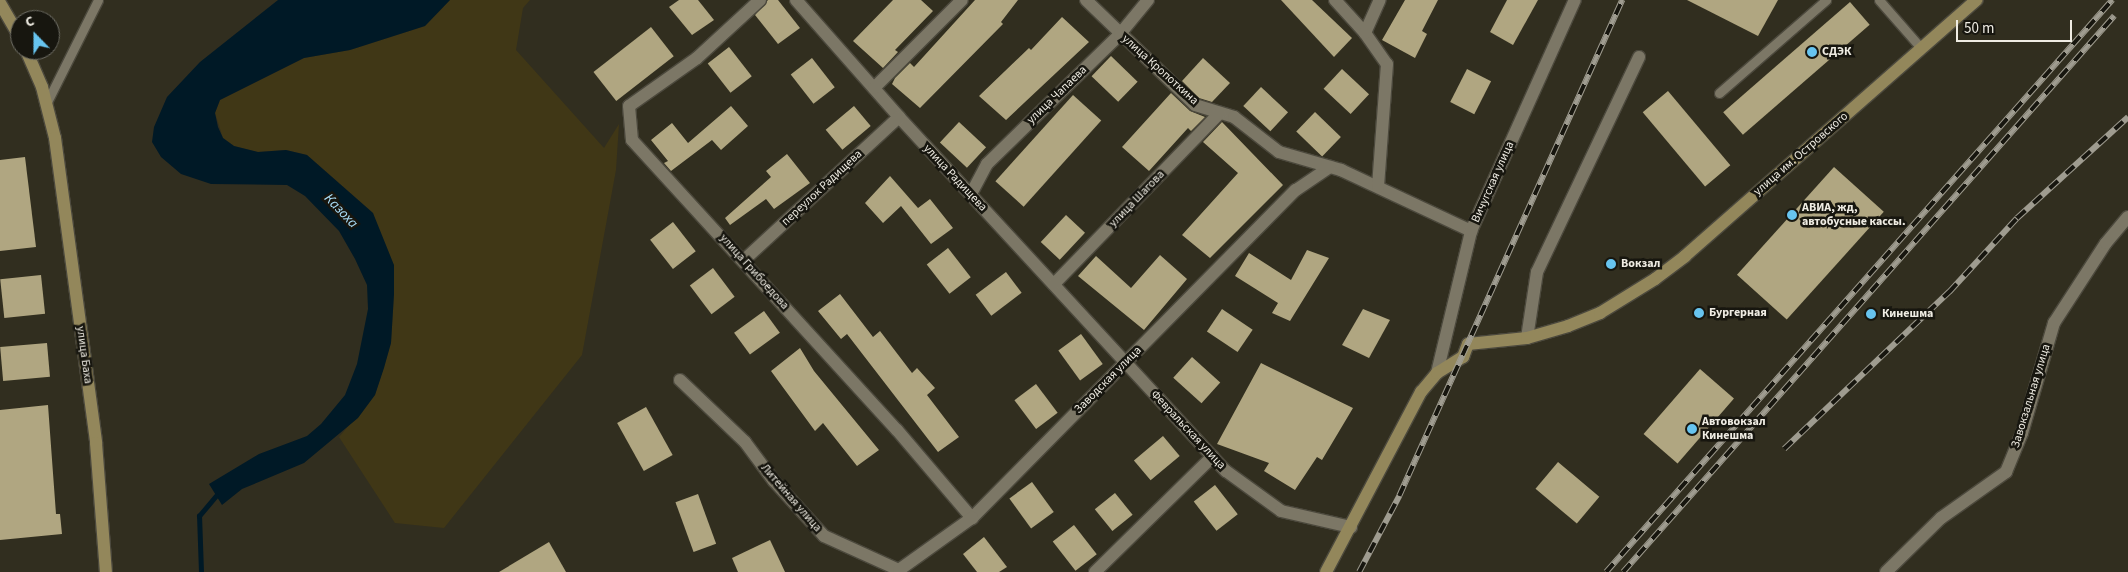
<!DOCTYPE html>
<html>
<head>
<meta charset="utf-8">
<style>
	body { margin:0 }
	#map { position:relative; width:2128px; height:572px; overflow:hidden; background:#312e1f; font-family:"Source Sans 3",sans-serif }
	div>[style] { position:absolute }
	.green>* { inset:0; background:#403716 }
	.water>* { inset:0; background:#001926 }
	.stream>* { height:4.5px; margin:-2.25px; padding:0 2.25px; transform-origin:2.25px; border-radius:2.25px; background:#001926 }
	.building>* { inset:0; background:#b0a681; transform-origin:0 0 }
	.roads { filter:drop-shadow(1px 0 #4c493d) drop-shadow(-1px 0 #4c493d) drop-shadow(0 1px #4c493d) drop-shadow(0 -1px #4c493d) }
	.lane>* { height:9px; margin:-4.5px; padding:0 4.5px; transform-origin:4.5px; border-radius:4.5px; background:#7c7766 }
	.street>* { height:12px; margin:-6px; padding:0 6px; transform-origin:6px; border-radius:6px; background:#7c7766 }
	.secondary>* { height:12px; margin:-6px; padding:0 6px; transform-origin:6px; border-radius:6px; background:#93875b }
	.rail>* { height:5.5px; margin-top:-2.75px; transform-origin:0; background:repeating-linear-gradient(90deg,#17160f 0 11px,#9f9c90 0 22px); box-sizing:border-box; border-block:1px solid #9f9c90 }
	.dots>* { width:14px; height:14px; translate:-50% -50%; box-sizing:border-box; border:2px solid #17160f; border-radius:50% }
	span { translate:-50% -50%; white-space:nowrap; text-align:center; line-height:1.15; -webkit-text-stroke:5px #17160f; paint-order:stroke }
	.poi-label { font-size:12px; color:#efece3; font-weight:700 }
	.left { translate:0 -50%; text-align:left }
	.street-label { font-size:12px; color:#efece3 }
	.water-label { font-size:14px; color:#ace1fc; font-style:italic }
	.north { position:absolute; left:10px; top:10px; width:50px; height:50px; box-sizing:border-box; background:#17160f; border:1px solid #6d6c64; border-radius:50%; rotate:338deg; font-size:14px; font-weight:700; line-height:20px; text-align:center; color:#efece3 }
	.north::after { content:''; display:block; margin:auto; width:18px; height:22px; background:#67c4ef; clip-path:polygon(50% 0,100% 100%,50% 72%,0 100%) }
	.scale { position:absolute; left:1956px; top:20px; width:116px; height:22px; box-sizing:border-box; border:2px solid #efece3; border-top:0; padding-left:6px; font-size:15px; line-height:18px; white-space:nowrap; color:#efece3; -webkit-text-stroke:4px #17160f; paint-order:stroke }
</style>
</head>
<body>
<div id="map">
	<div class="green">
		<div style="clip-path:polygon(450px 0,530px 0,523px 8px,516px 50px,604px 148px,619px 124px,616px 170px,582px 355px,444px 528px,395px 523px,339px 437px,375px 395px,391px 343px,394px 294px,373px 213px,307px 155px,286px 150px,258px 152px,234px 146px,223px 138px,215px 113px,220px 100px,304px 58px,350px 50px,425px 26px)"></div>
	</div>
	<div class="water">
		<div style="clip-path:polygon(278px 0,450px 0,425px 26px,350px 50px,304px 58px,220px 100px,215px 113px,218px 127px,223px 138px,234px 146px,258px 152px,286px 150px,307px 155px,373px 213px,394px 265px,394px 294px,391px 343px,384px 368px,375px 395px,358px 418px,304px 463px,242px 489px,222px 505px,209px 484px,259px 454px,307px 436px,321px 424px,345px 395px,357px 364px,368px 309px,367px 285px,355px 259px,339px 231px,305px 196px,287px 185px,211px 184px,181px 174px,161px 157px,152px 142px,154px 127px,167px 97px,200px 62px)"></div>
	</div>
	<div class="stream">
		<div style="left:201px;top:572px;width:56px;rotate:-92deg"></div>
		<div style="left:199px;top:516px;width:26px;rotate:-50deg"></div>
	</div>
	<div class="building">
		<div style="clip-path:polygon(679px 0,698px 0,714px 20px,692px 35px,669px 7px)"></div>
		<div style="clip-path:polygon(768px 0,778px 0,800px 28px,778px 44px,755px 15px)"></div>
		<div style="clip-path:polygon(893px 0,921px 0,933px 11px,895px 50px,898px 52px,883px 68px,853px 41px)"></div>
		<div style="clip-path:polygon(975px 0,1018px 0,1001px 22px,1003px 24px,920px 108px,892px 84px,895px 78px,910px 63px,914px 67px)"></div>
		<div style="clip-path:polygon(1281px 0,1312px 0,1352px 38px,1334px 57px)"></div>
		<div style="clip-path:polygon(1405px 0,1438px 0,1422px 31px,1427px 34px,1415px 58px,1382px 40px)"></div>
		<div style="clip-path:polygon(1507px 0,1538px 0,1513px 45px,1490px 32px)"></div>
		<div style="clip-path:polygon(1687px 0,1778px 0,1758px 36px)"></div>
		<div style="left:1850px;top:2px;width:30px;height:168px;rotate:49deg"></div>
		<div style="clip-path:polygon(1062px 17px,1089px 42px,1006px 120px,979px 96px,1029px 48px,1031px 50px)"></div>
		<div style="left:651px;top:27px;width:37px;height:73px;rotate:52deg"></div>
		<div style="left:729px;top:47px;width:37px;height:27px;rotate:52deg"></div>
		<div style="left:1111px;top:56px;width:37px;height:28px;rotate:44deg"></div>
		<div style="left:812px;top:58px;width:37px;height:27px;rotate:52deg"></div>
		<div style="clip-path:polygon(1203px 58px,1230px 83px,1212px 102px,1199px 98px,1182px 81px)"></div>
		<div style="left:1342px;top:69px;width:37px;height:27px;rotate:43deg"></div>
		<div style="left:1467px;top:69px;width:27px;height:37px;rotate:27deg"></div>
		<div style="left:1261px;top:87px;width:37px;height:26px;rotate:43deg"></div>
		<div style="left:1668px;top:91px;width:97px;height:33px;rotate:50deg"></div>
		<div style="clip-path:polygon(1171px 93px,1190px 111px,1205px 117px,1191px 131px,1188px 128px,1149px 171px,1122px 147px)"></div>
		<div style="left:1073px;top:95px;width:38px;height:116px;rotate:42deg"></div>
		<div style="clip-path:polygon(731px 106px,748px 126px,721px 150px,712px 140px,671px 171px,664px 163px,668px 161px,651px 140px,672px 123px,688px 143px)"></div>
		<div style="left:854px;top:106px;width:26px;height:37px;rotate:50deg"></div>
		<div style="left:1315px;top:112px;width:36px;height:27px;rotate:44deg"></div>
		<div style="left:959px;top:122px;width:37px;height:28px;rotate:43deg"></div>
		<div style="clip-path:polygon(1222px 122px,1283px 185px,1210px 258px,1182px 235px,1238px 173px,1203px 142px)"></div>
		<div style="clip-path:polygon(787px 154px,810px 183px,774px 209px,766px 199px,730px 225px,725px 218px,771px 177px,766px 171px)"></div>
		<div style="clip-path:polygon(25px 157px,36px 247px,0 251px,0 160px)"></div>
		<div style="left:1834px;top:167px;width:67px;height:145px;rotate:42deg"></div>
		<div style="clip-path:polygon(890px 176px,918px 208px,930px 199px,953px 228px,931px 244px,901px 206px,883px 223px,865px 203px)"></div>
		<div style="left:1066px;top:215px;width:26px;height:37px;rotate:43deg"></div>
		<div style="left:673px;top:222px;width:37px;height:29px;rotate:52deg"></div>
		<div style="left:948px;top:248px;width:37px;height:27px;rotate:52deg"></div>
		<div style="clip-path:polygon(1307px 250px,1329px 258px,1290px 321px,1272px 313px,1278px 303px,1235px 276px,1249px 253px,1291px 280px)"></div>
		<div style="clip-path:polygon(1160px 255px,1187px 279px,1144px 330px,1078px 276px,1096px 256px,1131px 288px)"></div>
		<div style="left:713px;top:268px;width:36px;height:29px;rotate:53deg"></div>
		<div style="left:1006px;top:272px;width:26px;height:38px;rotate:53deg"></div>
		<div style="left:41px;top:275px;width:39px;height:41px;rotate:84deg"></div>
		<div style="clip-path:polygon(840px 294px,873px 337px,880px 331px,912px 373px,917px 368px,935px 388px,927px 395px,959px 437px,938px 452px,847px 334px,841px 339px,818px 311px)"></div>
		<div style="left:1222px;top:309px;width:37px;height:27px;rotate:34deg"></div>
		<div style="clip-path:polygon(1363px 309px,1390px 320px,1369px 358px,1342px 345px)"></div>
		<div style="left:764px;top:311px;width:27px;height:37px;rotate:54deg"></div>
		<div style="left:1081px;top:334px;width:37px;height:28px;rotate:54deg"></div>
		<div style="left:47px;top:343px;width:34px;height:47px;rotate:85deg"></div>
		<div style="clip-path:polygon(800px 348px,814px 371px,879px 450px,857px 466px,823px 423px,815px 431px,771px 371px)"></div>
		<div style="left:1192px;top:357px;width:38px;height:28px;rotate:42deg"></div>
		<div style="clip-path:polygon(1261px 363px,1353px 408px,1322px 460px,1317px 457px,1295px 490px,1264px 471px,1269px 463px,1217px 444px)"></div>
		<div style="left:1700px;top:369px;width:45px;height:86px;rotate:41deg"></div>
		<div style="left:1036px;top:384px;width:36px;height:27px;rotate:53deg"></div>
		<div style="clip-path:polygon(48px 405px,56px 514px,60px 514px,62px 534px,0 540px,0 410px)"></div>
		<div style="left:646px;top:407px;width:55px;height:33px;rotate:61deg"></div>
		<div style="left:1163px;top:436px;width:26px;height:38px;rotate:50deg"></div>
		<div style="left:1558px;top:462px;width:54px;height:35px;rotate:40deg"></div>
		<div style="left:1032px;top:482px;width:37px;height:28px;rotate:54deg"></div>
		<div style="left:1215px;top:485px;width:37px;height:27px;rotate:52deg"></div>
		<div style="left:1115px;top:493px;width:28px;height:26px;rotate:51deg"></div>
		<div style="left:698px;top:494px;width:53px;height:24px;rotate:70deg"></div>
		<div style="left:1074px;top:525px;width:37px;height:27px;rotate:52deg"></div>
		<div style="clip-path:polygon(984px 537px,1007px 567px,999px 572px,977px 572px,963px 554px)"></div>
		<div style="clip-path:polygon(770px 540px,785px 572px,738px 572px,732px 558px)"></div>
		<div style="clip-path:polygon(549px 542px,566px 572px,499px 572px)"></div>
	</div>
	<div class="roads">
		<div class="lane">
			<div style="left:1879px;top:0;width:64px;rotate:48.8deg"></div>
			<div style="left:1719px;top:93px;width:142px;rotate:-41deg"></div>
			<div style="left:47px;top:102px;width:114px;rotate:-63.4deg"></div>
		</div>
		<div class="street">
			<div style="left:760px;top:0;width:86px;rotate:137.4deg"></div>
			<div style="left:697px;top:58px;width:83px;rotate:144.8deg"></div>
			<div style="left:629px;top:106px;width:34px;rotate:85deg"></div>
			<div style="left:632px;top:140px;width:393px;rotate:47.6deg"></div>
			<div style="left:897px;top:430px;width:116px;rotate:49.6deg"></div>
			<div style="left:972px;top:518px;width:461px;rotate:-45.4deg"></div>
			<div style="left:1296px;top:190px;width:41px;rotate:-34.1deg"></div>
			<div style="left:796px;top:0;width:156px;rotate:48.6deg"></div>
			<div style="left:899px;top:117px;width:482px;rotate:47.3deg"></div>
			<div style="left:1226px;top:471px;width:68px;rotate:36deg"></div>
			<div style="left:1281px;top:511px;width:72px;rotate:12.9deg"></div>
			<div style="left:1086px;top:0;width:151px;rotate:43.9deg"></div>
			<div style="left:1195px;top:105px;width:41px;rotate:17.1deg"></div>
			<div style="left:1234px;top:117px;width:57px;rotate:37.9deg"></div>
			<div style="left:1279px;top:152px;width:65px;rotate:16.2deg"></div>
			<div style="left:1341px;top:170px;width:144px;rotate:25.1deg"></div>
			<div style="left:1335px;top:0;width:45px;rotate:47.7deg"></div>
			<div style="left:1365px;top:33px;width:38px;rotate:55deg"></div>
			<div style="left:1387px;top:64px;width:123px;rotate:94.2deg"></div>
			<div style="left:1365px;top:33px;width:36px;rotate:-66deg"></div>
			<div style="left:874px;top:88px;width:124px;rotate:-45deg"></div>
			<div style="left:971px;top:194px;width:34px;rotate:-62deg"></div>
			<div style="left:987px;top:164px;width:186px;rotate:-44.3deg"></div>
			<div style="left:1120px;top:34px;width:44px;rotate:-50.5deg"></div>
			<div style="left:744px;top:260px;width:211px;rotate:-42.7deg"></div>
			<div style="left:1054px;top:284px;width:238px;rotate:-45.9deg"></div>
			<div style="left:1527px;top:338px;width:67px;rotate:-81.4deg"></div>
			<div style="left:1537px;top:272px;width:238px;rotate:-64.6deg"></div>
			<div style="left:1437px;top:373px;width:146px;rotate:-76.5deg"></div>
			<div style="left:1471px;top:231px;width:253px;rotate:-65.8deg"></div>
			<div style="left:680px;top:380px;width:90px;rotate:43.6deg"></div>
			<div style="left:745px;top:442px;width:49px;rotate:53.4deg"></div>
			<div style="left:774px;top:481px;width:74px;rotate:47.7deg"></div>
			<div style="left:824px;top:536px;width:82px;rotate:24.4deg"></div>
			<div style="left:899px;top:570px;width:90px;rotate:-35.5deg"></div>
			<div style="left:1095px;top:572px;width:165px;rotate:-44.5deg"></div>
			<div style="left:1886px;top:572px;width:77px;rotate:-44.5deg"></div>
			<div style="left:1941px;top:518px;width:80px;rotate:-35.3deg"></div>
			<div style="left:2006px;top:472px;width:42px;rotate:-67.7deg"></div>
			<div style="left:2022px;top:433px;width:115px;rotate:-73.8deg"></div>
			<div style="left:2054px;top:323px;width:95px;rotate:-57deg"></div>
			<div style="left:2106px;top:243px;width:34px;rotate:-50deg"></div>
		</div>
		<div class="secondary">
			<div style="left:0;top:3px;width:39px;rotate:60deg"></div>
			<div style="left:26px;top:50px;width:40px;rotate:66.6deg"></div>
			<div style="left:42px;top:87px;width:53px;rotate:75.7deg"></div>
			<div style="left:55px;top:138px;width:308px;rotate:82.3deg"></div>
			<div style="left:96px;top:443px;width:129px;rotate:85.6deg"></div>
			<div style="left:1326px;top:572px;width:204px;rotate:-62.2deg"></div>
			<div style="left:1421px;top:392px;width:25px;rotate:-50deg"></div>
			<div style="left:1437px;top:373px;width:31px;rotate:-32deg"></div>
			<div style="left:1463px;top:357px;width:14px;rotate:-69deg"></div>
			<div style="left:1468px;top:344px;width:59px;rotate:-5.8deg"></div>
			<div style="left:1527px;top:338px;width:43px;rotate:-16.3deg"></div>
			<div style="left:1568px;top:326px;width:35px;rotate:-22deg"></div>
			<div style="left:1600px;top:313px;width:65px;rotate:-31.7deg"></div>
			<div style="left:1655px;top:279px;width:38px;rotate:-37deg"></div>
			<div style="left:1685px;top:256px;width:388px;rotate:-41.3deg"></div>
		</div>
	</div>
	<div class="rail">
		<div style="left:1784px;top:449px;width:228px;rotate:-43.6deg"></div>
		<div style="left:1949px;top:292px;width:100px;rotate:-47.4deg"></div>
		<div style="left:2017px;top:218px;width:150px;rotate:-42.3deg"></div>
		<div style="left:1359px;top:572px;width:86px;rotate:-62.2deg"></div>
		<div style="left:1399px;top:496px;width:544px;rotate:-65.79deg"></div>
		<div style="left:1606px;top:572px;width:764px;rotate:-48.5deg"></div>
		<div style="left:1623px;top:572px;width:742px;rotate:-48.55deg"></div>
	</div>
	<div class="dots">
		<div style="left:1812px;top:52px;background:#67c4ef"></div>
		<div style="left:1792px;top:215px;background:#67c4ef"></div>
		<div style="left:1611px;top:264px;background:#67c4ef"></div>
		<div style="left:1699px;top:313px;background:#67c4ef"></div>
		<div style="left:1871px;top:314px;background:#67c4ef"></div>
		<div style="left:1692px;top:429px;background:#67c4ef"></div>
	</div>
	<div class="poi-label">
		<span class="left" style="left:1822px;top:52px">СДЭК</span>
		<span class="left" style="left:1802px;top:215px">АВИА, жд,<br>автобусные кассы.</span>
		<span class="left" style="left:1621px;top:264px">Вокзал</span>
		<span class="left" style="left:1709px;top:313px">Бургерная</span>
		<span class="left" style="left:1882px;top:314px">Кинешма</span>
		<span class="left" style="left:1702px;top:429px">Автовокзал<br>Кинешма</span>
	</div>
	<div class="street-label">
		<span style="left:1160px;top:70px;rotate:42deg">улица Кропоткина</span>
		<span style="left:1057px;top:95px;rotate:-44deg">улица Чапаева</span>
		<span style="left:1801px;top:154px;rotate:-41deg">улица им. Островского</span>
		<span style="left:955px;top:178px;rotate:47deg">улица Радищева</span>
		<span style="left:1493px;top:182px;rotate:-66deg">Вичугская улица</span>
		<span style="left:822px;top:188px;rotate:-43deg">переулок Радищева</span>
		<span style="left:1137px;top:199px;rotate:-46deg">улица Шагова</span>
		<span style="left:754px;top:272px;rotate:48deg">улица Грибоедова</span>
		<span style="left:84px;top:355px;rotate:82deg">улица Баха</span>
		<span style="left:1108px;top:380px;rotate:-45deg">Заводская улица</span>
		<span style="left:2031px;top:396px;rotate:-73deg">Завокзальная улица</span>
		<span style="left:1188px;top:430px;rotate:47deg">Февральская улица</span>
		<span style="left:791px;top:498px;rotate:49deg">Литейная улица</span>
	</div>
	<div class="water-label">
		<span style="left:341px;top:211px;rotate:46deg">Казоха</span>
	</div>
	<div class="north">С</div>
	<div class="scale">50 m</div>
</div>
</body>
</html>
